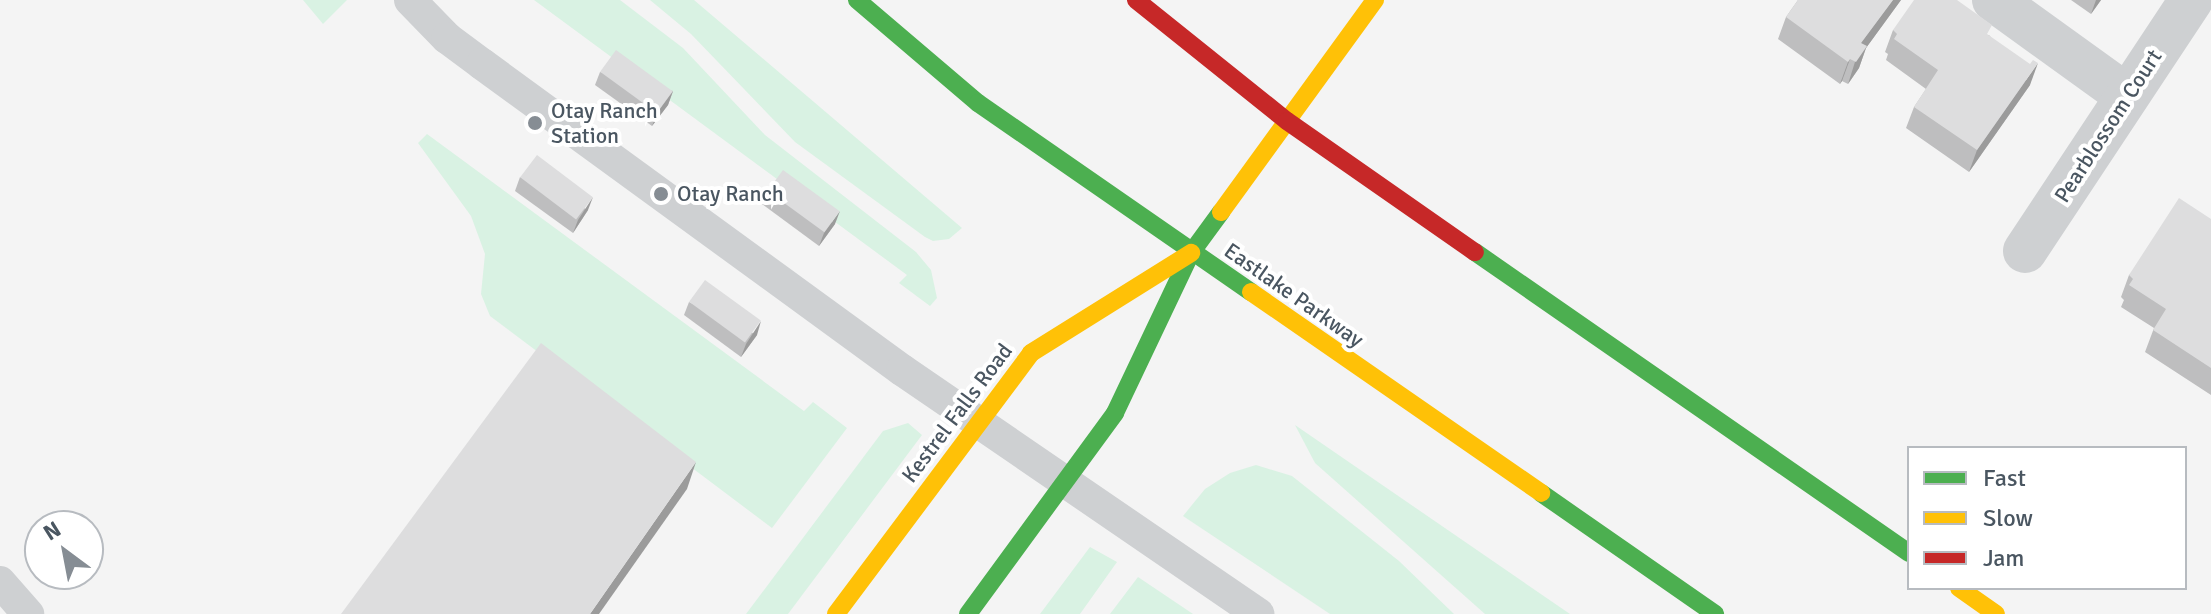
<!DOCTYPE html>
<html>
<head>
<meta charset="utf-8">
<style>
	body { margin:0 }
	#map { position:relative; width:2211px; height:614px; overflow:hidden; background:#f4f4f4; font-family:Signika,sans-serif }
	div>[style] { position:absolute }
	.green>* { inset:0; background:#d9f2e3 }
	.lane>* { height:32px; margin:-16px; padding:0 16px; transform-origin:16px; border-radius:16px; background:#ced0d2 }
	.street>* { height:44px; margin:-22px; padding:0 22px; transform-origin:22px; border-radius:22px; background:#ced0d2 }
	.fast>* { height:18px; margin:-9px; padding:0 9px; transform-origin:9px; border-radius:9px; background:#4caf50 }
	.slow>* { height:18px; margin:-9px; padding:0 9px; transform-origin:9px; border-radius:9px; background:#ffc107 }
	.jam>* { height:18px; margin:-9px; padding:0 9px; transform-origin:9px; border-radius:9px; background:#c62828 }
	.wall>* { inset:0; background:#bebebf }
	.shaded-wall>* { inset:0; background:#9b9b9b }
	.building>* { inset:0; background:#ddddde; transform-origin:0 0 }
	.dots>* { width:22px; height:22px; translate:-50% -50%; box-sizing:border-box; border:4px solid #fff; border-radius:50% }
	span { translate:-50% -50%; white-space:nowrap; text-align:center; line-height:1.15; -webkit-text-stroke:8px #fff; paint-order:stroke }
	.poi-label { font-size:22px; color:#4a5661 }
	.left { translate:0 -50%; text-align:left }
	.street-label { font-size:22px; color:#4a5661 }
	.legend { position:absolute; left:1907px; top:446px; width:280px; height:144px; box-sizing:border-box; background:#fff; border:2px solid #b7bbc0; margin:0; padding:10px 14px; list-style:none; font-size:24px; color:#4a5661 }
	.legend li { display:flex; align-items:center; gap:16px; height:40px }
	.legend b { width:40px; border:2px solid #b7bbc0 }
	.north { position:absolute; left:24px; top:510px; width:80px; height:80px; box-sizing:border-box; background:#fff; border:2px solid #b7bbc0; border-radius:50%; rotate:328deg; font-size:22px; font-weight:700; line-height:32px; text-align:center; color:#4a5661 }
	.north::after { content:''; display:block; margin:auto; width:28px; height:36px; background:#868d94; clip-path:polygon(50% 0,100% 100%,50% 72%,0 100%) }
</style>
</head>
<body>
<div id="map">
	<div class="green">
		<div style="clip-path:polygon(303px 0,347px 0,323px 24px)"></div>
		<div style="clip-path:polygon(534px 0,620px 0,683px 48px,765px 135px,916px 252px,931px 270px,937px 298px,930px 306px,899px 283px,907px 275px)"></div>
		<div style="clip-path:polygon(650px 0,694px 0,962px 228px,949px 239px,933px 241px,925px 237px,795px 142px,691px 34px)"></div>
		<div style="clip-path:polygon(427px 134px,804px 411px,813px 402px,847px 428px,772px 528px,490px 316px,481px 294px,485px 254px,471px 216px,418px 143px)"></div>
		<div style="clip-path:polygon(908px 423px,922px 435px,788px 614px,746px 614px,883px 431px)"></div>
		<div style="clip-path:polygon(1295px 425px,1570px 614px,1485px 614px,1315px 463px)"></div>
		<div style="clip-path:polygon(1256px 465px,1292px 476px,1399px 561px,1454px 614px,1330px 614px,1183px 516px,1205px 489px,1230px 473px)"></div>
		<div style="clip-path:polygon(1090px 547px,1117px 562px,1080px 614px,1040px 614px)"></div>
		<div style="clip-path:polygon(1138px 577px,1193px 614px,1110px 614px)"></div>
	</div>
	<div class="lane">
		<div style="left:410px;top:0;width:53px;rotate:45.8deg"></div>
		<div style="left:447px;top:38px;width:44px;rotate:36.6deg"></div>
		<div style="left:482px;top:64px;width:520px;rotate:36.08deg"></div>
		<div style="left:902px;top:370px;width:432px;rotate:34.4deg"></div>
		<div style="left:0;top:582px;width:43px;rotate:48.8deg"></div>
	</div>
	<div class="street">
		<div style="left:1994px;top:0;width:164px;rotate:35.8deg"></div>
		<div style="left:2025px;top:251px;width:301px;rotate:-56.5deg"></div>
	</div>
	<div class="fast">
		<div style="left:857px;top:0;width:159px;rotate:40.4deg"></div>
		<div style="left:978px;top:103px;width:332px;rotate:34.7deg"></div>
		<div style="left:1475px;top:252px;width:528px;rotate:34.74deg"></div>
		<div style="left:1541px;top:493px;width:212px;rotate:34.8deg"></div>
		<div style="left:968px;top:614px;width:249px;rotate:-53.8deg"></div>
		<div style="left:1115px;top:413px;width:177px;rotate:-64.6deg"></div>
		<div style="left:1191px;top:253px;width:51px;rotate:-53.8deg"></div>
	</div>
	<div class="slow">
		<div style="left:1221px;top:212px;width:262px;rotate:-54deg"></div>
		<div style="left:1251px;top:292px;width:353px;rotate:34.7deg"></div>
		<div style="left:1959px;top:588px;width:45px;rotate:35.1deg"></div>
		<div style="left:836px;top:614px;width:326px;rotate:-53.2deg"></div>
		<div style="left:1031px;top:353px;width:189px;rotate:-32deg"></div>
	</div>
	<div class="jam">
		<div style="left:1136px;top:0;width:193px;rotate:38.7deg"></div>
		<div style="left:1287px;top:121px;width:229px;rotate:34.9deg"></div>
	</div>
	<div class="wall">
		<div style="clip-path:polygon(1798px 0,1901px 0,1866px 48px,1859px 68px,1848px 84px,1842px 81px,1840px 84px,1778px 39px,1786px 17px)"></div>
		<div style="clip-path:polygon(2071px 0,2101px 0,2091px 14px)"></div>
		<div style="clip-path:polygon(1893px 30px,1989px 35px,2030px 85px,1969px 172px,1906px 128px,1914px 107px,1926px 89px,1886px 60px,1888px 54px,1885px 52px)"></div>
		<div style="clip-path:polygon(600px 72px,673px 91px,668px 105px,652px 126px,595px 85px)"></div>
		<div style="clip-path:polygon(520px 177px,588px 210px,573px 233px,515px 191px)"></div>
		<div style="clip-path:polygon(767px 191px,835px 224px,819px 246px,762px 204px)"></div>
		<div style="clip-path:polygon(2211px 219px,2211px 395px,2145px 352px,2154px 328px,2121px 307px,2124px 300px,2121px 297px,2129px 275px)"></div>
		<div style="clip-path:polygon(689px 302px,757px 335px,741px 357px,684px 315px)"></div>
	</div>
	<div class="shaded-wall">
		<div style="clip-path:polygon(1893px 0,1901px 0,1866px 48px,1859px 68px,1848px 84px,1861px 43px)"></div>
		<div style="clip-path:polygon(2096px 0,2101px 0,2091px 14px)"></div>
		<div style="clip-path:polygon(1850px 59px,1842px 81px,1840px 84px,1848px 62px)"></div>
		<div style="clip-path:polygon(2038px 63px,2030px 85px,1969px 172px,1977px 150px)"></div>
		<div style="clip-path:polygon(673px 91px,668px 105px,652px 126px,657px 113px)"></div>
		<div style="clip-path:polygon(593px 197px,588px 210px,573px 233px,578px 220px)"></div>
		<div style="clip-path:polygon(840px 211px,835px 224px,819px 246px,824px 233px)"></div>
		<div style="clip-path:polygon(761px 321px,757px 335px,741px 357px,746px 344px)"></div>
		<div style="clip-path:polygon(696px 462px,687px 489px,599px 614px,590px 614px)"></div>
	</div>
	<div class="building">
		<div style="clip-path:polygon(1798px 0,1893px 0,1861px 43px,1867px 46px,1856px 62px,1850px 59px,1848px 62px,1786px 17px)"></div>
		<div style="clip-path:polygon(1914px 0,1957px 0,1992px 25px,1987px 34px,2030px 64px,2033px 60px,2038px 63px,1977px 150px,1914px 107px,1938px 70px,1894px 39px,1897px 34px,1893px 30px)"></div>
		<div style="left:616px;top:50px;width:70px;height:27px;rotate:36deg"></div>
		<div style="left:537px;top:155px;width:70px;height:28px;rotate:37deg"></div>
		<div style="left:783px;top:170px;width:70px;height:26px;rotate:36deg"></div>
		<div style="clip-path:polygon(2179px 198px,2211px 219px,2211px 368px,2153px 330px,2166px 309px,2129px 285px,2133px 279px,2129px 275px)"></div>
		<div style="left:705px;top:280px;width:69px;height:27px;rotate:36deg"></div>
		<div style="clip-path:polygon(541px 343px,696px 462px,590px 614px,341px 614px)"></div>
	</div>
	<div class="dots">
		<div style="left:535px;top:123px;background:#868d94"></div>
		<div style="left:661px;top:194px;background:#868d94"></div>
	</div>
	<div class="poi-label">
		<span class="left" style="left:551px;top:123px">Otay Ranch<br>Station</span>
		<span class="left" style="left:677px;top:194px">Otay Ranch</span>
	</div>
	<div class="street-label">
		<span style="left:2108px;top:126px;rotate:-57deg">Pearblossom Court</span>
		<span style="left:1294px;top:295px;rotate:35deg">Eastlake Parkway</span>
		<span style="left:957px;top:413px;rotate:-53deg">Kestrel Falls Road</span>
	</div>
	<ul class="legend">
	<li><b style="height:10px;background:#4caf50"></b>Fast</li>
	<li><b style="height:10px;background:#ffc107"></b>Slow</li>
	<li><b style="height:10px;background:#c62828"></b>Jam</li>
	</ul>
	<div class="north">N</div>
</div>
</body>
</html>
